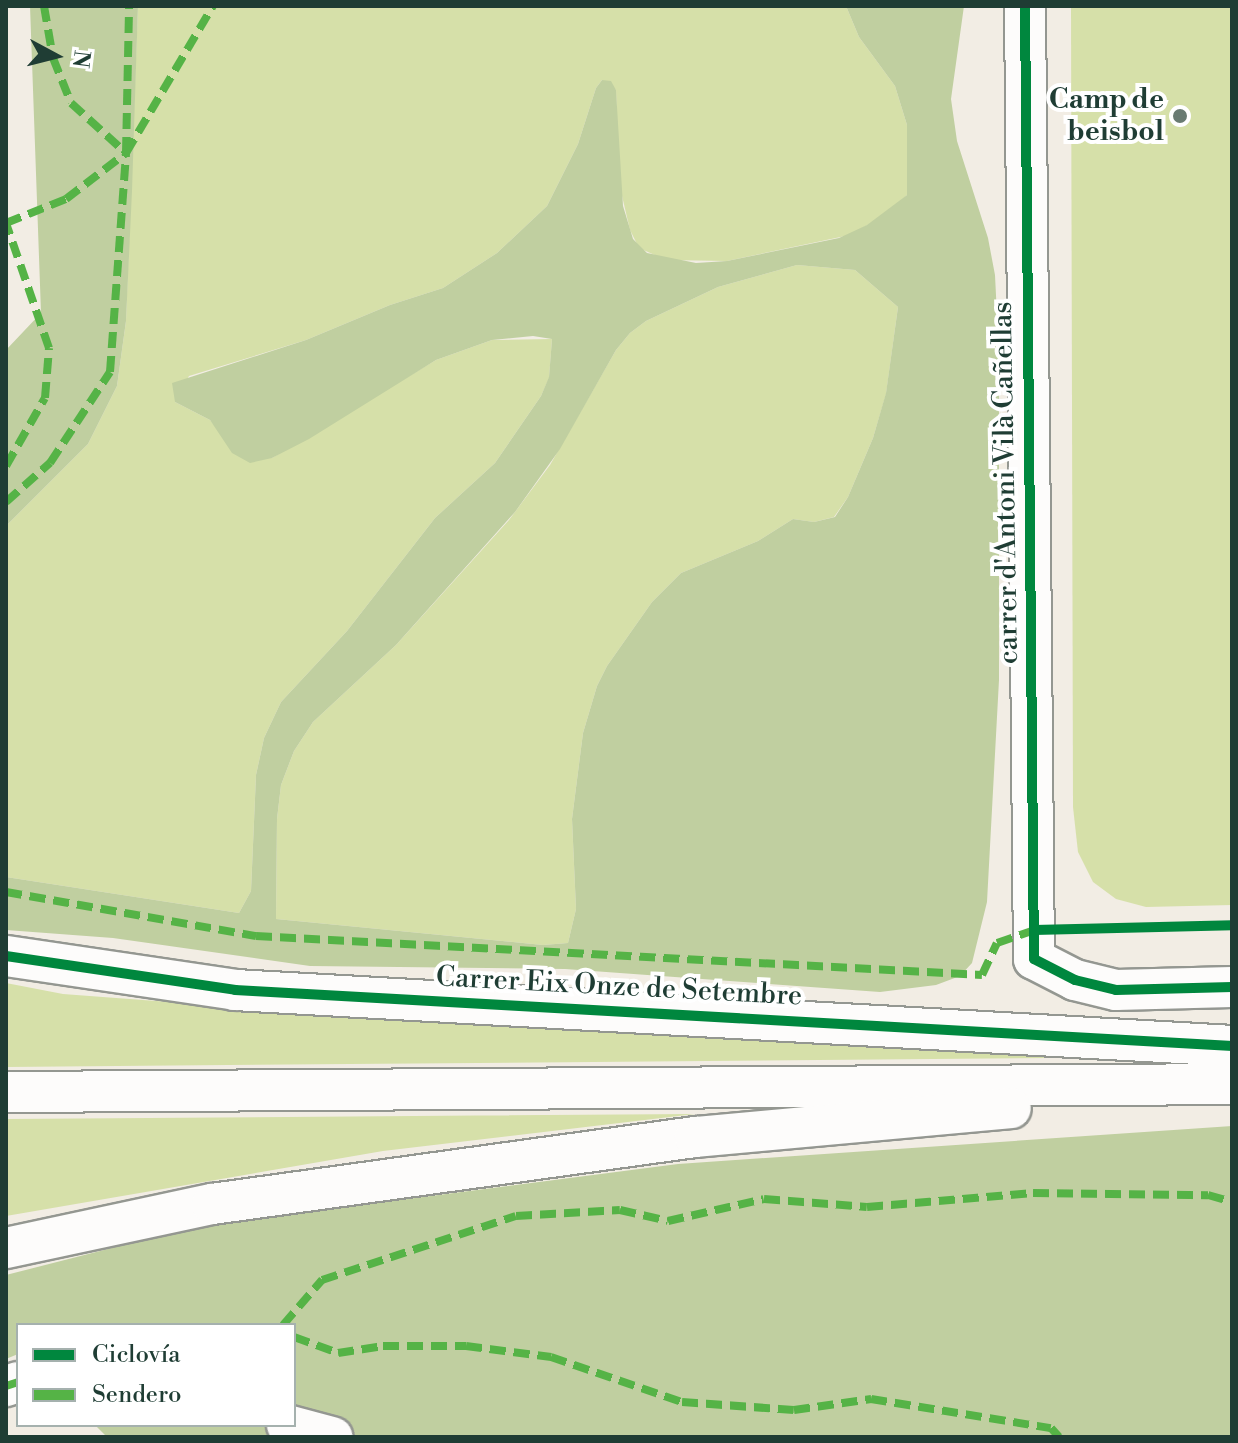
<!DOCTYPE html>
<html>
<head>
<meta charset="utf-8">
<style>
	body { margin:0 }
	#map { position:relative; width:1238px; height:1443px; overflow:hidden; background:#f2ede4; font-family:"Libre Bodoni",serif }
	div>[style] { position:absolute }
	.green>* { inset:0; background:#d6e0a9 }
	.forest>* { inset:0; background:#c0cfa0 }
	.roads { filter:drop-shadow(2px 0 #949791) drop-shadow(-2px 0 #949791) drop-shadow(0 2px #949791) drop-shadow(0 -2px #949791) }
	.minor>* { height:40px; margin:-20px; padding:0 20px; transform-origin:20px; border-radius:20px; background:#fdfcfb }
	.quiet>* { height:8px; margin-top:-4px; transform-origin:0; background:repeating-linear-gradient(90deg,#55b346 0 16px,transparent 0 24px) }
	.cycleway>* { height:10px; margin:-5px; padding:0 5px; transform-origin:5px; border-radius:5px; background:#00873e }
	.dots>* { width:22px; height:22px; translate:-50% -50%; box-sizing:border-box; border:4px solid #fff; border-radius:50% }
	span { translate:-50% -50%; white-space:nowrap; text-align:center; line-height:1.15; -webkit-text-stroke:8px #fff; paint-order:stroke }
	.poi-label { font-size:28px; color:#1f3d34; font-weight:700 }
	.right { translate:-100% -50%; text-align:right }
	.street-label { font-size:28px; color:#1f3d34 }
	.frame { position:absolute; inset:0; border:8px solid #1f3d34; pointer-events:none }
	.legend { position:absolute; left:16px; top:1323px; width:280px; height:104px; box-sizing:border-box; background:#fff; border:2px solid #a5b1ae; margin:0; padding:10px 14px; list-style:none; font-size:24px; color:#1f3d34 }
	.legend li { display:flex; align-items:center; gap:16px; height:40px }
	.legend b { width:40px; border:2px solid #a5b1ae }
	.north { position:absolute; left:16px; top:16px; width:80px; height:80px; -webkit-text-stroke:6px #fff; paint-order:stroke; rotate:97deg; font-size:22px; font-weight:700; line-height:32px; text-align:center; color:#1f3d34 }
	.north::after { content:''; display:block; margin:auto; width:28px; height:36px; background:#1f3d34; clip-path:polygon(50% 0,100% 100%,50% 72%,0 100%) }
</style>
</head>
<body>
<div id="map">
	<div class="green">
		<div style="clip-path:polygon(138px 6px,846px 6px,859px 37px,895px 86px,907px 125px,907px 195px,885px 215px,850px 235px,727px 261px,666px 260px,639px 248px,630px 230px,619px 183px,616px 90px,602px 80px,596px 88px,578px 144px,547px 206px,497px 253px,443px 288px,390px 305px,306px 340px,189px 376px,175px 402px,210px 420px,222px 435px,272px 458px,436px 360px,492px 340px,552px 339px,549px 378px,541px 396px,495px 463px,435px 518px,347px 631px,281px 702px,264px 738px,256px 775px,251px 891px,239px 913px,6px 877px,6px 526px,88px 444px,117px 386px,126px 321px)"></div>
		<div style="clip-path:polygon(1071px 6px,1232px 6px,1232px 905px,1146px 907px,1116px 899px,1093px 882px,1078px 852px,1073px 807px)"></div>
		<div style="clip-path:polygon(797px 265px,855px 270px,898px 307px,886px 394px,873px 438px,848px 497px,834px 517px,814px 522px,793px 519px,758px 541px,681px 573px,652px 602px,607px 666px,597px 686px,583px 733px,572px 819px,576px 909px,568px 943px,543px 945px,276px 919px,277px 819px,281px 785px,294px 751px,313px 722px,396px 645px,509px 520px,550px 465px,616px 350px,630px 333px,646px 321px,718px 287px)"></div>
		<div style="clip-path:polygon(6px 983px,63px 994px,384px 1018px,1162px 1057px,6px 1067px)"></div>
		<div style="clip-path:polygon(695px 1114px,383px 1151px,6px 1216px,6px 1119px)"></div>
	</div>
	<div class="forest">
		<div style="clip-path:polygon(30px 6px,138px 6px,132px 191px,126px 321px,117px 386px,88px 444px,6px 526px,6px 350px,41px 313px)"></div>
		<div style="clip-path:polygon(evenodd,846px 6px,964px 6px,951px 99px,957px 141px,988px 238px,995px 275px,999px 356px,999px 680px,987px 902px,972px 963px,960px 976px,936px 985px,880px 992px,565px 969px,310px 966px,113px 938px,6px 930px,6px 877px,239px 913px,251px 891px,256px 775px,264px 738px,281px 702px,347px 631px,435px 518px,495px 463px,541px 396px,549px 377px,552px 339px,533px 336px,492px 340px,436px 360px,309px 439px,272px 458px,250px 463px,232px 453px,210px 420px,175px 402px,172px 383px,306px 340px,390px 305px,443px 288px,497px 253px,547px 206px,578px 144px,596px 88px,602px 80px,611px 81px,616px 90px,623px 206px,633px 239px,647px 253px,696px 263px,727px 261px,839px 238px,867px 225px,907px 195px,907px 125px,895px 86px,859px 37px,846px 6px,797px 265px,855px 270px,898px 307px,886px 393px,873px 438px,848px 497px,835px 517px,814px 522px,793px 519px,758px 541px,681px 573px,652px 602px,607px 666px,597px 686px,583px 733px,572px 819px,576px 909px,568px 943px,543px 945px,276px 919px,277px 819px,281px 785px,294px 751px,313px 722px,396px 645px,515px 512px,560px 449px,616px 350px,630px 333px,646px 321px,718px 287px,797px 265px)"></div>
		<div style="clip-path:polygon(1232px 1126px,1232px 1437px,107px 1437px,95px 1425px,294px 1425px,294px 1325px,18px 1325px,18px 1354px,6px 1359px,6px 1275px,198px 1226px,678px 1164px)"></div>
	</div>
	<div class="roads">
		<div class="minor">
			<div style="left:1025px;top:6px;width:953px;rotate:89.46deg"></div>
			<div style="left:1034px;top:959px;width:46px;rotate:27.1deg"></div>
			<div style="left:1075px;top:980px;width:42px;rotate:13.7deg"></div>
			<div style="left:1116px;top:990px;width:116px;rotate:-1.5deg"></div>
			<div style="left:6px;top:956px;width:232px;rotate:8.4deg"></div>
			<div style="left:235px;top:990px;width:999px;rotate:3.21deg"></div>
			<div style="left:6px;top:1092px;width:1226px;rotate:-0.37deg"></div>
			<div style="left:6px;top:1248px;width:211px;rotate:-12.1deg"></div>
			<div style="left:212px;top:1204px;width:488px;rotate:-7.9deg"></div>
			<div style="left:695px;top:1137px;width:317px;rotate:-5.2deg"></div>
			<div style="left:6px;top:1386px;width:13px;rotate:-18deg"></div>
			<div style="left:287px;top:1425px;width:47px;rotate:14.9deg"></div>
		</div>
	</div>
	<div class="quiet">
		<div style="left:44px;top:6px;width:53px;rotate:80.2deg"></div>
		<div style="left:53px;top:58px;width:48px;rotate:68.2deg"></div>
		<div style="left:71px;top:103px;width:74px;rotate:42.3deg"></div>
		<div style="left:6px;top:223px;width:65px;rotate:-21.8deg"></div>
		<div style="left:66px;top:199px;width:76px;rotate:-37.5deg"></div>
		<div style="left:126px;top:153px;width:171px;rotate:-59.4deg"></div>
		<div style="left:6px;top:466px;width:78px;rotate:-60.2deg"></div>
		<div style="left:45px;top:398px;width:50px;rotate:-85.4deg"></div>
		<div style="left:49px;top:348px;width:132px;rotate:-109deg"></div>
		<div style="left:6px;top:502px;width:59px;rotate:-41.6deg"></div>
		<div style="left:50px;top:463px;width:109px;rotate:-56.6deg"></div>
		<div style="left:110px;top:372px;width:220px;rotate:-85.8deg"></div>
		<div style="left:126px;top:153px;width:147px;rotate:-88.8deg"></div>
		<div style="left:6px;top:892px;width:254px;rotate:10deg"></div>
		<div style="left:256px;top:936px;width:727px;rotate:3.07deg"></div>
		<div style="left:982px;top:975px;width:35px;rotate:-65deg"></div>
		<div style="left:997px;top:943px;width:39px;rotate:-19deg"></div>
		<div style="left:283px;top:1325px;width:60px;rotate:-49.1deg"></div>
		<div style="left:322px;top:1280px;width:204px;rotate:-18.3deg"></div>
		<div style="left:516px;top:1216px;width:104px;rotate:-3.3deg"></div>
		<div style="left:620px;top:1210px;width:49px;rotate:12.9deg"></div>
		<div style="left:668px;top:1221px;width:98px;rotate:-12.9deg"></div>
		<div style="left:764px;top:1199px;width:103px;rotate:4.4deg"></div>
		<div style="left:867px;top:1207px;width:167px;rotate:-4.8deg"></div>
		<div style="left:1033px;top:1193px;width:175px;rotate:0.7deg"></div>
		<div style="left:1208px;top:1195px;width:25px;rotate:16deg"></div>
		<div style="left:294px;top:1337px;width:47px;rotate:20deg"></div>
		<div style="left:338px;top:1353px;width:46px;rotate:-8.8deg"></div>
		<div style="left:383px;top:1346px;width:83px"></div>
		<div style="left:466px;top:1346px;width:86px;rotate:7.4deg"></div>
		<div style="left:551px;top:1357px;width:139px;rotate:19deg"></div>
		<div style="left:682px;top:1402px;width:112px;rotate:4.1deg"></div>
		<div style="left:794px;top:1410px;width:78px;rotate:-8.1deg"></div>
		<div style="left:871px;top:1399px;width:182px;rotate:9.2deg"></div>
		<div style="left:1051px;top:1428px;width:12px;rotate:48deg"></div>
		<div style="left:6px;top:1386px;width:13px;rotate:-18deg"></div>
	</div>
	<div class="cycleway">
		<div style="left:1025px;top:6px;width:953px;rotate:89.46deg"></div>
		<div style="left:1034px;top:959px;width:46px;rotate:27.1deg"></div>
		<div style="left:1075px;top:980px;width:42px;rotate:13.7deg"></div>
		<div style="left:1116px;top:990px;width:116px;rotate:-1.5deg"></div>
		<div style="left:1034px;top:930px;width:198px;rotate:-1.4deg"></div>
		<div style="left:6px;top:956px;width:232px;rotate:8.4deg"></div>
		<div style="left:235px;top:990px;width:999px;rotate:3.21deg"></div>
	</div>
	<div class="dots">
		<div style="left:1180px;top:116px;background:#697b72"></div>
	</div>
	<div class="poi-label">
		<span class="right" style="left:1164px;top:116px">Camp de<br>beisbol</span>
	</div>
	<div class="street-label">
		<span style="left:1006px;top:483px;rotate:-91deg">carrer d'Antoni Vilà Cañellas</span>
		<span style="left:619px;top:987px;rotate:3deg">Carrer Eix Onze de Setembre</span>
	</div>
	<div class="frame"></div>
	<ul class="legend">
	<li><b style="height:10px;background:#00873e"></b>Ciclovía</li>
	<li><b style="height:10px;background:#55b346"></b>Sendero</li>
	</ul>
	<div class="north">N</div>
</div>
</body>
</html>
